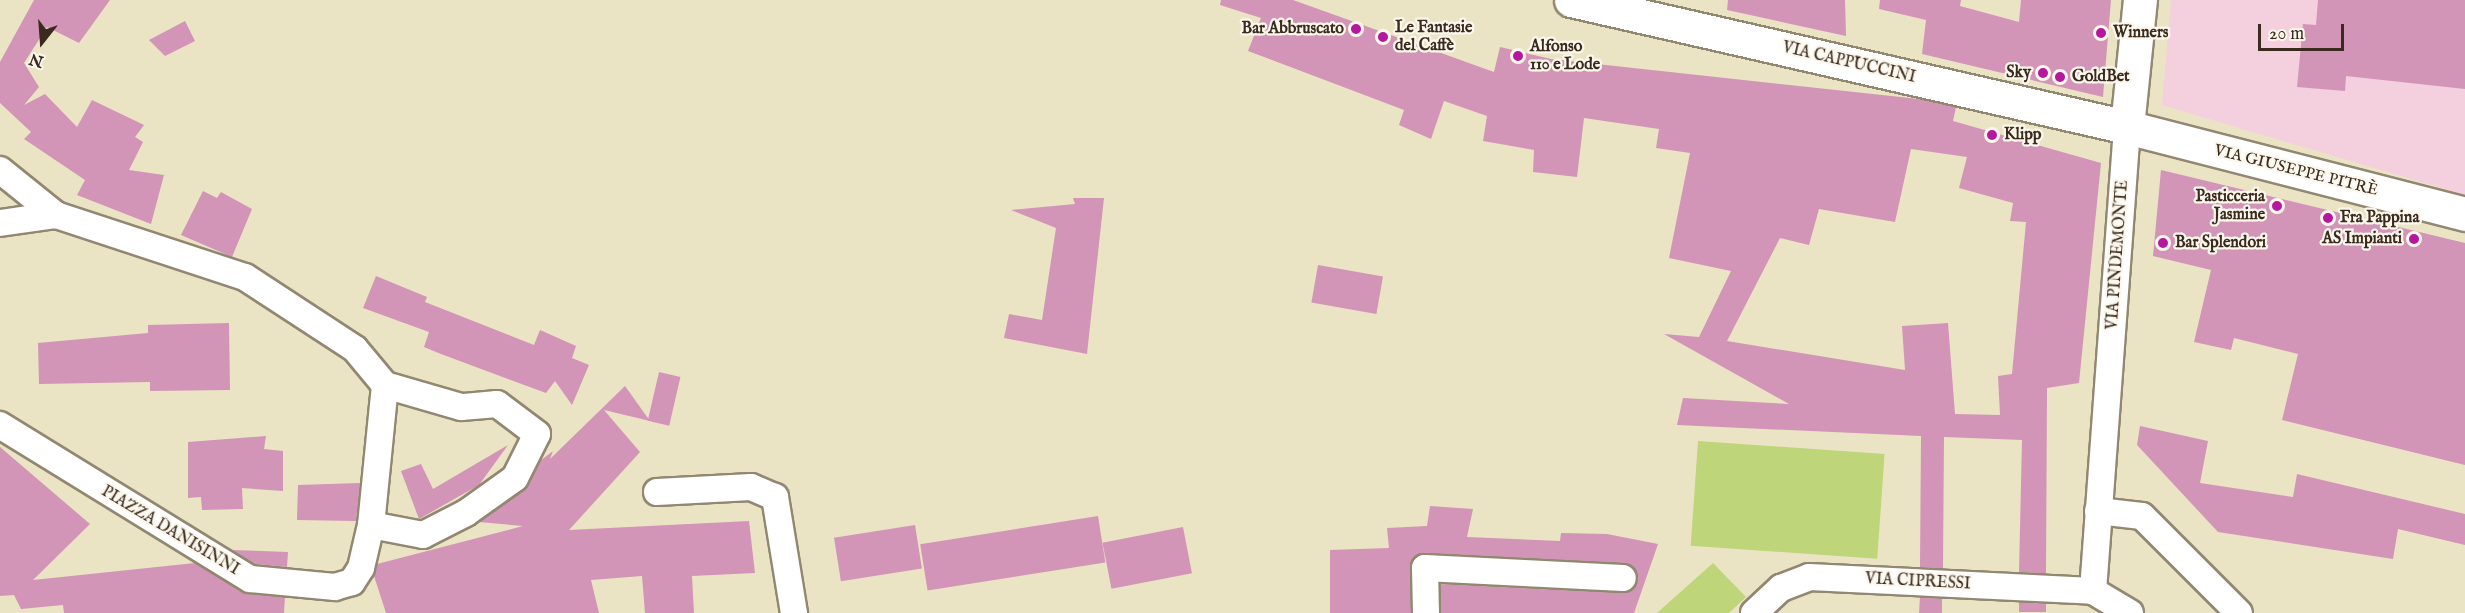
<!DOCTYPE html>
<html>
<head>
<meta charset="utf-8">
<style>
	body { margin:0 }
	#map { position:relative; width:2465px; height:613px; overflow:hidden; background:#eae4c4; font-family:"IM FELL English",serif }
	div>[style] { position:absolute }
	.built>* { inset:0; background:#f4cfde }
	.green>* { inset:0; background:#bed57a; transform-origin:0 0 }
	.building>* { inset:0; background:#d294b7; transform-origin:0 0 }
	.roads { filter:drop-shadow(2px 0 #928771) drop-shadow(-2px 0 #928771) drop-shadow(0 2px #928771) drop-shadow(0 -2px #928771) }
	.minor>* { height:26px; margin:-13px; padding:0 13px; transform-origin:13px; border-radius:13px; background:#fff }
	.tertiary>* { height:33px; margin:-16.5px; padding:0 16.5px; transform-origin:16.5px; border-radius:16.5px; background:#fff }
	.dots>* { width:16px; height:16px; translate:-50% -50%; box-sizing:border-box; border:3px solid #fbf7ec; border-radius:50% }
	span { translate:-50% -50%; white-space:nowrap; text-align:center; line-height:1.15; -webkit-text-stroke:4.5px #fbf7ec; paint-order:stroke }
	.poi-label { font-size:16px; color:#3b2a1e; font-weight:700 }
	.left { translate:0 -50%; text-align:left }
	.right { translate:-100% -50%; text-align:right }
	.street-label { font-size:16px; color:#3b2a1e }
	.north { position:absolute; left:12px; top:12px; width:60px; height:60px; -webkit-text-stroke:4px #fbf7ec; paint-order:stroke; rotate:197deg; font-size:16px; font-weight:700; line-height:24px; text-align:center; color:#3b2a1e }
	.north::after { content:''; display:block; margin:auto; width:21px; height:27px; background:#3b2a1e; clip-path:polygon(50% 0,100% 100%,50% 72%,0 100%) }
	.scale { position:absolute; left:2258px; top:24px; width:86px; height:27px; box-sizing:border-box; border:3px solid #3b2a1e; border-top:0; padding-left:8px; font-size:18px; line-height:21px; white-space:nowrap; color:#3b2a1e; -webkit-text-stroke:4px #fbf7ec; paint-order:stroke }
</style>
</head>
<body>
<div id="map">
	<div class="built">
		<div style="clip-path:polygon(2171px 0,2465px 0,2465px 195px,2162px 105px)"></div>
	</div>
	<div class="green">
		<div style="left:1698px;top:441px;width:187px;height:105px;rotate:4deg"></div>
		<div style="clip-path:polygon(1713px 563px,1746px 597px,1729px 613px,1657px 613px)"></div>
	</div>
	<div class="building">
		<div style="clip-path:polygon(34px 0,110px 0,79px 43px,47px 27px,24px 63px,39px 87px,24px 105px,45px 94px,77px 127px,92px 100px,144px 125px,135px 137px,143px 142px,129px 170px,164px 175px,151px 224px,77px 195px,85px 180px,24px 139px,31px 132px,0 103px,0 62px)"></div>
		<div style="clip-path:polygon(evenodd,1221px 0,1293px 0,1494px 72px,1500px 47px,1551px 59px,1919px 99px,1956px 107px,1953px 121px,2101px 163px,2079px 383px,2047px 388px,2046px 574px,2019px 572px,2022px 440px,1944px 437px,1943px 569px,1920px 567px,1921px 436px,1677px 425px,1683px 398px,1789px 404px,1664px 334px,1699px 337px,1731px 271px,1669px 258px,1690px 153px,1656px 148px,1659px 129px,1584px 118px,1577px 177px,1533px 172px,1534px 150px,1483px 141px,1487px 116px,1444px 101px,1431px 139px,1399px 125px,1404px 110px,1248px 51px,1261px 18px,1220px 5px,1221px 0,1911px 149px,1967px 157px,1959px 188px,2013px 203px,2010px 221px,2026px 222px,2012px 374px,1998px 376px,2000px 415px,1955px 414px,1948px 323px,1902px 326px,1905px 370px,1727px 341px,1780px 238px,1809px 245px,1819px 209px,1895px 222px,1911px 149px)"></div>
		<div style="clip-path:polygon(1728px 0,1845px 0,1846px 36px,1727px 10px)"></div>
		<div style="clip-path:polygon(1880px 0,1961px 0,1960px 6px,2019px 22px,2021px 0,2111px 0,2103px 97px,1922px 54px,1926px 20px,1879px 9px)"></div>
		<div style="clip-path:polygon(2318px 0,2465px 0,2465px 89px,2346px 76px,2345px 91px,2297px 87px,2303px 24px,2316px 25px)"></div>
		<div style="clip-path:polygon(185px 21px,195px 41px,165px 56px,149px 40px)"></div>
		<div style="clip-path:polygon(2161px 170px,2465px 243px,2465px 465px,2282px 420px,2298px 354px,2234px 338px,2231px 350px,2194px 342px,2211px 270px,2153px 256px)"></div>
		<div style="clip-path:polygon(203px 191px,217px 198px,221px 192px,252px 209px,232px 257px,181px 235px)"></div>
		<div style="clip-path:polygon(1073px 198px,1104px 198px,1087px 354px,1004px 338px,1009px 314px,1042px 320px,1056px 228px,1011px 210px,1075px 204px)"></div>
		<div style="left:1318px;top:265px;width:66px;height:38px;rotate:10deg"></div>
		<div style="clip-path:polygon(376px 276px,427px 297px,425px 302px,534px 345px,540px 330px,576px 346px,572px 358px,589px 365px,572px 405px,555px 381px,546px 393px,441px 354px,424px 347px,429px 332px,363px 308px)"></div>
		<div style="clip-path:polygon(229px 323px,230px 390px,150px 391px,150px 382px,39px 384px,38px 343px,148px 333px,148px 325px)"></div>
		<div style="left:659px;top:372px;width:22px;height:50px;rotate:13deg"></div>
		<div style="clip-path:polygon(625px 386px,650px 421px,604px 410px,640px 452px,569px 530px,749px 521px,755px 573px,692px 576px,694px 613px,645px 613px,642px 576px,591px 580px,599px 613px,386px 613px,374px 576px,377px 564px,523px 526px,479px 522px,524px 490px,540px 461px,553px 451px,550px 459px)"></div>
		<div style="clip-path:polygon(2140px 426px,2208px 441px,2200px 483px,2293px 497px,2297px 474px,2465px 514px,2465px 545px,2398px 529px,2393px 559px,2218px 532px,2137px 445px)"></div>
		<div style="clip-path:polygon(266px 436px,264px 449px,283px 451px,283px 491px,242px 488px,243px 509px,202px 510px,201px 497px,188px 498px,188px 442px)"></div>
		<div style="clip-path:polygon(508px 445px,479px 485px,419px 519px,401px 471px,421px 464px,433px 489px)"></div>
		<div style="clip-path:polygon(0 447px,90px 524px,33px 580px,195px 563px,243px 592px,285px 597px,284px 613px,64px 613px,63px 605px,21px 609px,14px 595px,0 596px)"></div>
		<div style="clip-path:polygon(360px 483px,356px 521px,297px 520px,298px 485px)"></div>
		<div style="clip-path:polygon(1430px 506px,1473px 509px,1467px 537px,1560px 541px,1561px 533px,1607px 534px,1658px 544px,1634px 613px,1441px 613px,1440px 584px,1622px 593px,1635px 587px,1638px 578px,1624px 563px,1426px 553px,1410px 568px,1411px 613px,1330px 613px,1330px 550px,1389px 548px,1387px 528px,1427px 526px)"></div>
		<div style="left:1098px;top:516px;width:47px;height:180px;rotate:81deg"></div>
		<div style="left:915px;top:525px;width:44px;height:82px;rotate:81deg"></div>
		<div style="left:1183px;top:527px;width:47px;height:82px;rotate:79deg"></div>
		<div style="clip-path:polygon(232px 550px,288px 552px,287px 567px,255px 564px)"></div>
		<div style="clip-path:polygon(1920px 597px,1942px 599px,1942px 613px,1919px 613px)"></div>
		<div style="clip-path:polygon(2019px 602px,2046px 604px,2046px 612px,2019px 612px)"></div>
	</div>
	<div class="roads">
		<div class="minor">
			<div style="left:0;top:170px;width:72px;rotate:38.8deg"></div>
			<div style="left:56px;top:215px;width:199px;rotate:18.2deg"></div>
			<div style="left:245px;top:277px;width:131px;rotate:33.2deg"></div>
			<div style="left:355px;top:349px;width:47px;rotate:50.2deg"></div>
			<div style="left:385px;top:385px;width:141px;rotate:95.7deg"></div>
			<div style="left:371px;top:525px;width:44px;rotate:103.1deg"></div>
			<div style="left:361px;top:568px;width:17px;rotate:123deg"></div>
			<div style="left:352px;top:582px;width:18px;rotate:164deg"></div>
			<div style="left:335px;top:587px;width:85px;rotate:-174.6deg"></div>
			<div style="left:250px;top:579px;width:294px;rotate:-148.4deg"></div>
			<div style="left:0;top:223px;width:57px;rotate:-8.1deg"></div>
			<div style="left:657px;top:492px;width:94px;rotate:-3deg"></div>
			<div style="left:751px;top:487px;width:26px;rotate:23deg"></div>
			<div style="left:775px;top:497px;width:118px;rotate:80.7deg"></div>
			<div style="left:2098px;top:511px;width:44px;rotate:6.5deg"></div>
			<div style="left:2142px;top:516px;width:137px;rotate:45deg"></div>
			<div style="left:371px;top:525px;width:53px;rotate:10.9deg"></div>
			<div style="left:423px;top:535px;width:48px;rotate:-27.1deg"></div>
			<div style="left:466px;top:513px;width:60px;rotate:-35.5deg"></div>
			<div style="left:515px;top:478px;width:49px;rotate:-63.4deg"></div>
			<div style="left:537px;top:434px;width:50px;rotate:-143.1deg"></div>
			<div style="left:497px;top:404px;width:36px;rotate:175deg"></div>
			<div style="left:461px;top:407px;width:79px;rotate:-163.9deg"></div>
			<div style="left:2093px;top:591px;width:465px;rotate:-85.8deg"></div>
			<div style="left:1426px;top:613px;width:45px;rotate:-91.3deg"></div>
			<div style="left:1425px;top:568px;width:198px;rotate:2.9deg"></div>
			<div style="left:1754px;top:613px;width:37px;rotate:-43deg"></div>
			<div style="left:1781px;top:588px;width:30px;rotate:-21deg"></div>
			<div style="left:1809px;top:577px;width:284px;rotate:2.8deg"></div>
			<div style="left:2093px;top:591px;width:43px;rotate:30.7deg"></div>
		</div>
		<div class="tertiary">
			<div style="left:1571px;top:0;width:570px;rotate:12.87deg"></div>
			<div style="left:2127px;top:127px;width:349px;rotate:14.4deg"></div>
			<div style="left:2127px;top:127px;width:128px;rotate:-84.2deg"></div>
		</div>
	</div>
	<div class="dots">
		<div style="left:1356px;top:29px;background:#b5179e"></div>
		<div style="left:2101px;top:33px;background:#b5179e"></div>
		<div style="left:1383px;top:37px;background:#b5179e"></div>
		<div style="left:1518px;top:56px;background:#b5179e"></div>
		<div style="left:2043px;top:73px;background:#b5179e"></div>
		<div style="left:2060px;top:77px;background:#b5179e"></div>
		<div style="left:1992px;top:135px;background:#b5179e"></div>
		<div style="left:2277px;top:206px;background:#b5179e"></div>
		<div style="left:2328px;top:218px;background:#b5179e"></div>
		<div style="left:2414px;top:239px;background:#b5179e"></div>
		<div style="left:2163px;top:243px;background:#b5179e"></div>
	</div>
	<div class="poi-label">
		<span class="left" style="left:1395px;top:37px">Le Fantasie<br>del Caffè</span>
		<span class="right" style="left:1344px;top:29px">Bar Abbruscato</span>
		<span class="left" style="left:2113px;top:33px">Winners</span>
		<span class="left" style="left:1530px;top:56px">Alfonso<br>110 e Lode</span>
		<span class="right" style="left:2031px;top:73px">Sky</span>
		<span class="left" style="left:2072px;top:77px">GoldBet</span>
		<span class="left" style="left:2004px;top:135px">Klipp</span>
		<span class="right" style="left:2265px;top:206px">Pasticceria<br>Jasmine</span>
		<span class="left" style="left:2340px;top:218px">Fra Pappina</span>
		<span class="right" style="left:2402px;top:239px">AS Impianti</span>
		<span class="left" style="left:2175px;top:243px">Bar Splendori</span>
	</div>
	<div class="street-label">
		<span style="left:1849px;top:63px;rotate:13deg">VIA CAPPUCCINI</span>
		<span style="left:2296px;top:171px;rotate:14deg">VIA GIUSEPPE PITRÈ</span>
		<span style="left:2118px;top:255px;rotate:-86deg">VIA PINDEMONTE</span>
		<span style="left:170px;top:531px;rotate:31deg">PIAZZA DANISINNI</span>
		<span style="left:1918px;top:582px;rotate:3deg">VIA CIPRESSI</span>
	</div>
	<div class="north">N</div>
	<div class="scale">20 m</div>
</div>
</body>
</html>
